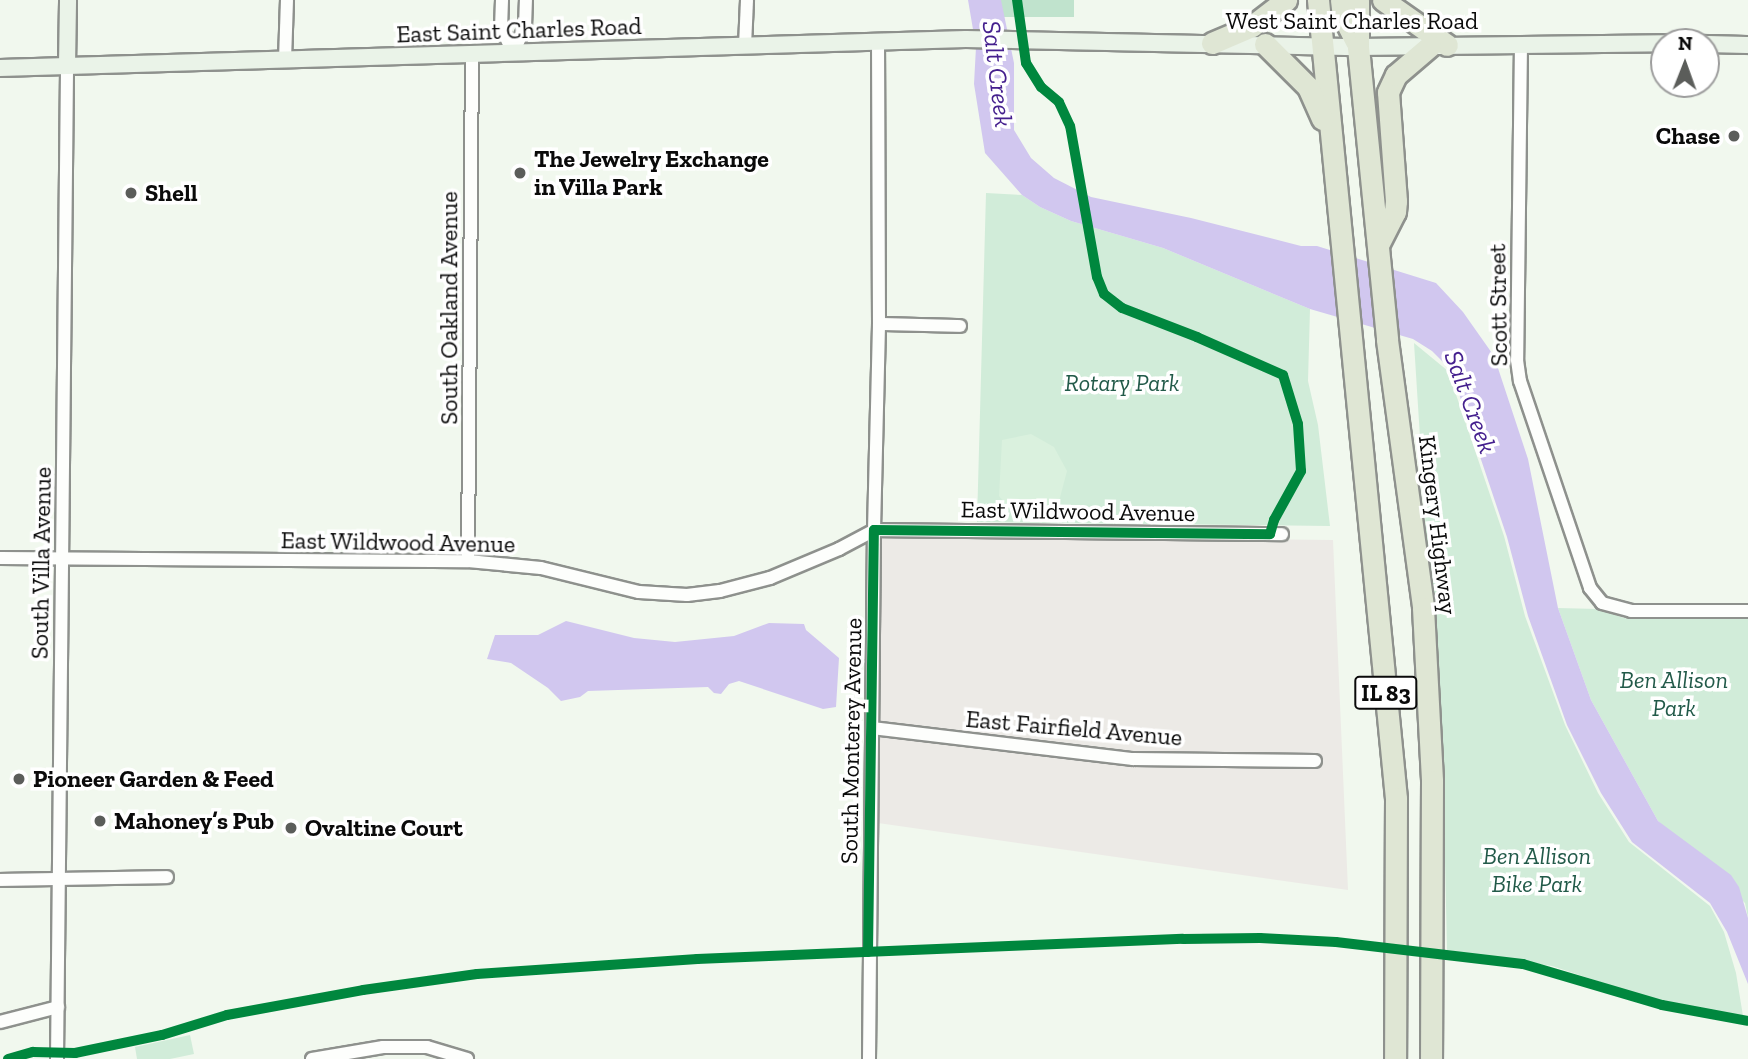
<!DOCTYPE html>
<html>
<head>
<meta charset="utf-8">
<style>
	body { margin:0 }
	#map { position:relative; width:1748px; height:1059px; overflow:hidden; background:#f1f8ee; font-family:"Zilla Slab",serif }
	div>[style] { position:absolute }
	.industrial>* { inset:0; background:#eceae6 }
	.green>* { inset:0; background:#d1ecd9 }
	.forest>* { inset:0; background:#c0e3cd; transform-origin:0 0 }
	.pitch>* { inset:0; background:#daf1de }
	.water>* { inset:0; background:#d1c7ef }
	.roads { filter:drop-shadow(2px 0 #8e918d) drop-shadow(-2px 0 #8e918d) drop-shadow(0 2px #8e918d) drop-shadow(0 -2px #8e918d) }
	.street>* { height:12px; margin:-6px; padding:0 6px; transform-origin:6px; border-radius:6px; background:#fdfefc }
	.secondary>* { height:16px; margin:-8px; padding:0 8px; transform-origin:8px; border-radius:8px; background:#eaf3e8 }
	.highway>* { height:21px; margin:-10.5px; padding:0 10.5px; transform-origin:10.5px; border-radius:10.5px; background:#dfe6d4 }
	.cycleway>* { height:10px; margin:-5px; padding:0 5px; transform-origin:5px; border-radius:5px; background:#00873e }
	.dots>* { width:19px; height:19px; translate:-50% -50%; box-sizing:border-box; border:4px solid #fff; border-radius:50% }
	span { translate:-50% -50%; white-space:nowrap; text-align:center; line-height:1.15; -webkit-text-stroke:7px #fff; paint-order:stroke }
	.shield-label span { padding:2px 5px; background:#fff; border:2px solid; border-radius:5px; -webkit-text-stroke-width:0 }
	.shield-label { font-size:23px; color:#0a0a0a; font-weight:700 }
	.street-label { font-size:24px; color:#0a0a0a }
	.poi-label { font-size:24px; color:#0a0a0a; font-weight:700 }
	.right { translate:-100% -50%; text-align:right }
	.left { translate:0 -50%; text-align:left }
	.park-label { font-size:24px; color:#225a49; font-style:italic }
	.water-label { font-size:26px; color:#45208e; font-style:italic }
	.north { position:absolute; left:1650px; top:28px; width:70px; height:70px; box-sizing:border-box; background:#fff; border:2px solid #9d9d9d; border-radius:50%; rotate:1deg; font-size:19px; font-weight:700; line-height:28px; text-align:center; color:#0a0a0a }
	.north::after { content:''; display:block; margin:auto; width:24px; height:32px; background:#5b5d5a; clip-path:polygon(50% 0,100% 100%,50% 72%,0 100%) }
</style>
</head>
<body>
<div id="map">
	<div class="industrial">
		<div style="clip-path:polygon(880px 535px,1333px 540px,1348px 890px,878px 823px)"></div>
	</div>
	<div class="green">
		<div style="clip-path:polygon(986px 193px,1022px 195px,1040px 207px,1071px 221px,1163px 248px,1310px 309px,1308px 381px,1318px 425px,1330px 526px,977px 522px)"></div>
		<div style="clip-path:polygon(1414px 343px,1448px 371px,1504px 536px,1525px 616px,1565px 725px,1598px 793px,1629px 842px,1710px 906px,1724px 932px,1736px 973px,1743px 1016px,1649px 998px,1552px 966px,1447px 950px,1444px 815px)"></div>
		<div style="clip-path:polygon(1558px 608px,1598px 609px,1624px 618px,1645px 619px,1748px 618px,1748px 918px,1745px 903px,1658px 821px,1591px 700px)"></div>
		<div style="clip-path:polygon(190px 1035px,194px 1054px,170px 1059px,137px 1059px,135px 1047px)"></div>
	</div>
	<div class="forest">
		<div style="left:1001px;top:0;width:73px;height:17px"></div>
	</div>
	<div class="pitch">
		<div style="clip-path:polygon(1031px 434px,1054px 447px,1067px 471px,1058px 505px,1005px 503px,999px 496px,1002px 440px)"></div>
	</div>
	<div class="water">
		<div style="clip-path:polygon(968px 0,1001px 0,1014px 63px,1014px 130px,1031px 158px,1054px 178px,1091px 197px,1191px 218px,1301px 246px,1317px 246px,1436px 283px,1463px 312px,1494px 356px,1528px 459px,1558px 608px,1591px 700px,1658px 821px,1731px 875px,1739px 887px,1748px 918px,1748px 984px,1727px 932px,1710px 903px,1632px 842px,1601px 793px,1567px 725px,1528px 616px,1507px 537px,1451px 370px,1432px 351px,1413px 339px,1310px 309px,1163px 248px,1071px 221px,1040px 207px,1022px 195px,985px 153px,974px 84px,976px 47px)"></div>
		<div style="clip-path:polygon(566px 621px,634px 638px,675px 642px,734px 636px,769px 623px,804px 624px,806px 630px,839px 658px,836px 707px,823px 709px,739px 681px,729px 684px,721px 694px,714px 693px,708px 687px,588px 691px,580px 697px,561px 701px,548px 688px,511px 663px,487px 659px,495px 635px,538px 635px)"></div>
	</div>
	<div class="roads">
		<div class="street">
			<div style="left:502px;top:0;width:27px;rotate:92deg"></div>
			<div style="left:501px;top:27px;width:29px;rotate:65deg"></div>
			<div style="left:1521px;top:44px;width:316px;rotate:90.7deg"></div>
			<div style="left:1517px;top:360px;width:21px;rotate:82deg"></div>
			<div style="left:1520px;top:381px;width:219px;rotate:71.3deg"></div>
			<div style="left:1590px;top:588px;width:19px;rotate:51deg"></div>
			<div style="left:1602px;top:603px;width:30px;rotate:15deg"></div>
			<div style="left:1631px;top:611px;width:117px"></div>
			<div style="left:745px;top:46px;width:46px;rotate:-87.5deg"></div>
			<div style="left:513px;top:53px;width:29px;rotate:-65deg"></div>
			<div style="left:525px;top:27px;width:27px;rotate:-88deg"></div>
			<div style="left:285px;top:60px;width:60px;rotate:-88.1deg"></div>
			<div style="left:879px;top:324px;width:81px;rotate:1.4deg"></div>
			<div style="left:0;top:558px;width:468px;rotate:0.4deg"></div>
			<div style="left:468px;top:561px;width:73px;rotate:5.5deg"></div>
			<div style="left:541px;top:568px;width:101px;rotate:13.8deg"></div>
			<div style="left:639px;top:592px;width:48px;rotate:3.6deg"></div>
			<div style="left:687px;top:595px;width:33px;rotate:-7deg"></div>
			<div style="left:720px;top:591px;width:52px;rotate:-14.6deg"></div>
			<div style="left:770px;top:578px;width:75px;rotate:-22.8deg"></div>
			<div style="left:839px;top:549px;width:40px;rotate:-28deg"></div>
			<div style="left:874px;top:530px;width:408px;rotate:0.6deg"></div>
			<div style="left:468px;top:561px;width:507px;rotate:-89.55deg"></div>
			<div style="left:872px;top:728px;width:263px;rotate:6.8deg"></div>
			<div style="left:1133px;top:759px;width:182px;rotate:0.6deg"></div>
			<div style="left:0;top:880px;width:167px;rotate:-1deg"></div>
			<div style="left:0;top:1022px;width:60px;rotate:-14.5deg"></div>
			<div style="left:57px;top:1059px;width:993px;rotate:-89.42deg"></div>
			<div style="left:312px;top:1059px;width:72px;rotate:-9.6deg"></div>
			<div style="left:383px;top:1047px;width:44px"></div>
			<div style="left:427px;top:1047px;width:42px;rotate:16.7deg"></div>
			<div style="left:869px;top:1059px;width:529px;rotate:-89.46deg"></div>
			<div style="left:874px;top:530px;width:206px;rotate:-88.6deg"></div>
			<div style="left:879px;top:324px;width:282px;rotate:-90.2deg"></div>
		</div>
		<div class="secondary">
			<div style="left:1706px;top:44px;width:42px;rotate:1.4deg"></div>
			<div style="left:67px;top:66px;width:66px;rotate:-89.1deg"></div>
			<div style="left:0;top:68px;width:966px;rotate:-1.72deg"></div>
			<div style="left:966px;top:39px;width:392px;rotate:1.2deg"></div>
			<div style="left:1358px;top:47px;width:306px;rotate:-0.7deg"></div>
		</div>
		<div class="highway">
			<div style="left:1318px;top:0;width:802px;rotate:84.42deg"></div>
			<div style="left:1396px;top:798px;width:261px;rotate:90.2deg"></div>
			<div style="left:1341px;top:0;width:16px;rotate:83deg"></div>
			<div style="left:1343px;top:16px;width:29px;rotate:63deg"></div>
			<div style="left:1358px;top:0;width:47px;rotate:90deg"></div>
			<div style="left:1358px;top:47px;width:294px;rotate:84.3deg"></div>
			<div style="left:1387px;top:340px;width:270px;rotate:82.3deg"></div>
			<div style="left:1423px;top:608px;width:173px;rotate:87deg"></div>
			<div style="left:1432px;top:781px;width:278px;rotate:90.2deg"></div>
			<div style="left:1383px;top:0;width:78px;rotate:35.1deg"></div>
			<div style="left:1212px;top:43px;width:43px;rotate:-23deg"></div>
			<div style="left:1252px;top:26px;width:43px;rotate:-37.4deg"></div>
			<div style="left:1265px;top:44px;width:61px;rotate:45deg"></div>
			<div style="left:1308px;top:87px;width:35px;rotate:66deg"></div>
			<div style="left:1378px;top:245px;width:37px;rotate:-63deg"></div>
			<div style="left:1395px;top:212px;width:11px;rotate:-85deg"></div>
			<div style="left:1396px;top:201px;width:109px;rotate:-94.2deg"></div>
			<div style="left:1388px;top:92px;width:19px;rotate:-65deg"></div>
			<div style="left:1396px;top:75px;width:45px;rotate:-40.5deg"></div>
		</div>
	</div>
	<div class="cycleway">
		<div style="left:868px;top:952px;width:422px;rotate:-89.2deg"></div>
		<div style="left:874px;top:530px;width:396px;rotate:0.6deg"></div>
		<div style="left:1270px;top:534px;width:15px;rotate:-74deg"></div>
		<div style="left:1274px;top:520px;width:56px;rotate:-61.1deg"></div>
		<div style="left:1301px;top:471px;width:47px;rotate:-93.7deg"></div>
		<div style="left:1298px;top:424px;width:51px;rotate:-107deg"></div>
		<div style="left:1283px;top:375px;width:94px;rotate:-156.2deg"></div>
		<div style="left:1197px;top:337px;width:80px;rotate:-158.9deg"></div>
		<div style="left:1122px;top:308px;width:23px;rotate:-142deg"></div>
		<div style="left:1104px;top:294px;width:18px;rotate:-112deg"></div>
		<div style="left:1097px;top:277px;width:153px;rotate:-100.1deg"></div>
		<div style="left:1070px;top:126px;width:26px;rotate:-115deg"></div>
		<div style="left:1059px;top:102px;width:23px;rotate:-140deg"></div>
		<div style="left:1041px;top:87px;width:28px;rotate:-122deg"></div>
		<div style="left:1026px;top:63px;width:64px;rotate:-98.1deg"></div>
		<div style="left:8px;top:1059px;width:26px;rotate:-16deg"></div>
		<div style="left:33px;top:1052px;width:42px;rotate:1.4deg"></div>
		<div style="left:75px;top:1053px;width:89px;rotate:-11.7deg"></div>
		<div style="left:162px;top:1035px;width:68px;rotate:-17.1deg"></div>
		<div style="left:227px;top:1015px;width:138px;rotate:-10.4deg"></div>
		<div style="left:363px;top:990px;width:115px;rotate:-8deg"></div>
		<div style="left:477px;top:974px;width:221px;rotate:-3.9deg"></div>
		<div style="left:697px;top:959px;width:486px;rotate:-2.4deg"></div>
		<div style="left:1183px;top:939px;width:77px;rotate:-0.7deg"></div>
		<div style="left:1260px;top:938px;width:76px;rotate:3deg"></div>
		<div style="left:1336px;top:942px;width:188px;rotate:6.7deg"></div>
		<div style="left:1523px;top:964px;width:145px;rotate:16.4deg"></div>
		<div style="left:1662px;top:1005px;width:87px;rotate:10.5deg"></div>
	</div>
	<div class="dots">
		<div style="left:1734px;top:136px;background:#5b5d5a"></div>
		<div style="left:520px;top:173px;background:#5b5d5a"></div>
		<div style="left:131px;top:193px;background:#5b5d5a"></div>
		<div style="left:19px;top:779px;background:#5b5d5a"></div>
		<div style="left:100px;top:821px;background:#5b5d5a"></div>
		<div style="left:291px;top:828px;background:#5b5d5a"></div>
	</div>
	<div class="shield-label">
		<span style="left:1386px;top:693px">IL 83</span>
	</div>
	<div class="street-label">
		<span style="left:1352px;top:21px">West Saint Charles Road</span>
		<span style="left:519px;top:30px;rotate:-2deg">East Saint Charles Road</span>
		<span style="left:1498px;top:305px;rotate:-91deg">Scott Street</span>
		<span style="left:449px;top:308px;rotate:-90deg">South Oakland Avenue</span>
		<span style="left:1078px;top:511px;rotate:1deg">East Wildwood Avenue</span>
		<span style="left:1438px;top:525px;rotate:83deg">Kingery Highway</span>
		<span style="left:398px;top:542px;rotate:1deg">East Wildwood Avenue</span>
		<span style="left:41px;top:563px;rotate:-89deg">South Villa Avenue</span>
		<span style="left:1074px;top:728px;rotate:5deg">East Fairfield Avenue</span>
		<span style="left:851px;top:741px;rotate:-89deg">South Monterey Avenue</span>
	</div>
	<div class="poi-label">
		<span class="right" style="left:1720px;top:136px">Chase</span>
		<span class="left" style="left:534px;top:173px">The Jewelry Exchange<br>in Villa Park</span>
		<span class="left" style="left:145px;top:193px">Shell</span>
		<span class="left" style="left:33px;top:779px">Pioneer Garden &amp; Feed</span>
		<span class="left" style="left:114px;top:821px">Mahoney’s Pub</span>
		<span class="left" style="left:305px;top:828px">Ovaltine Court</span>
	</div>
	<div class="park-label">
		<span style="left:1122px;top:383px">Rotary Park</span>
		<span style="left:1674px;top:694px">Ben Allison<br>Park</span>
		<span style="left:1537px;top:870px">Ben Allison<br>Bike Park</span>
	</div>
	<div class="water-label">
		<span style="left:997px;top:74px;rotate:83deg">Salt Creek</span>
		<span style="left:1470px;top:402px;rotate:70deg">Salt Creek</span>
	</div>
	<div class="north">N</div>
</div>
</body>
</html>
